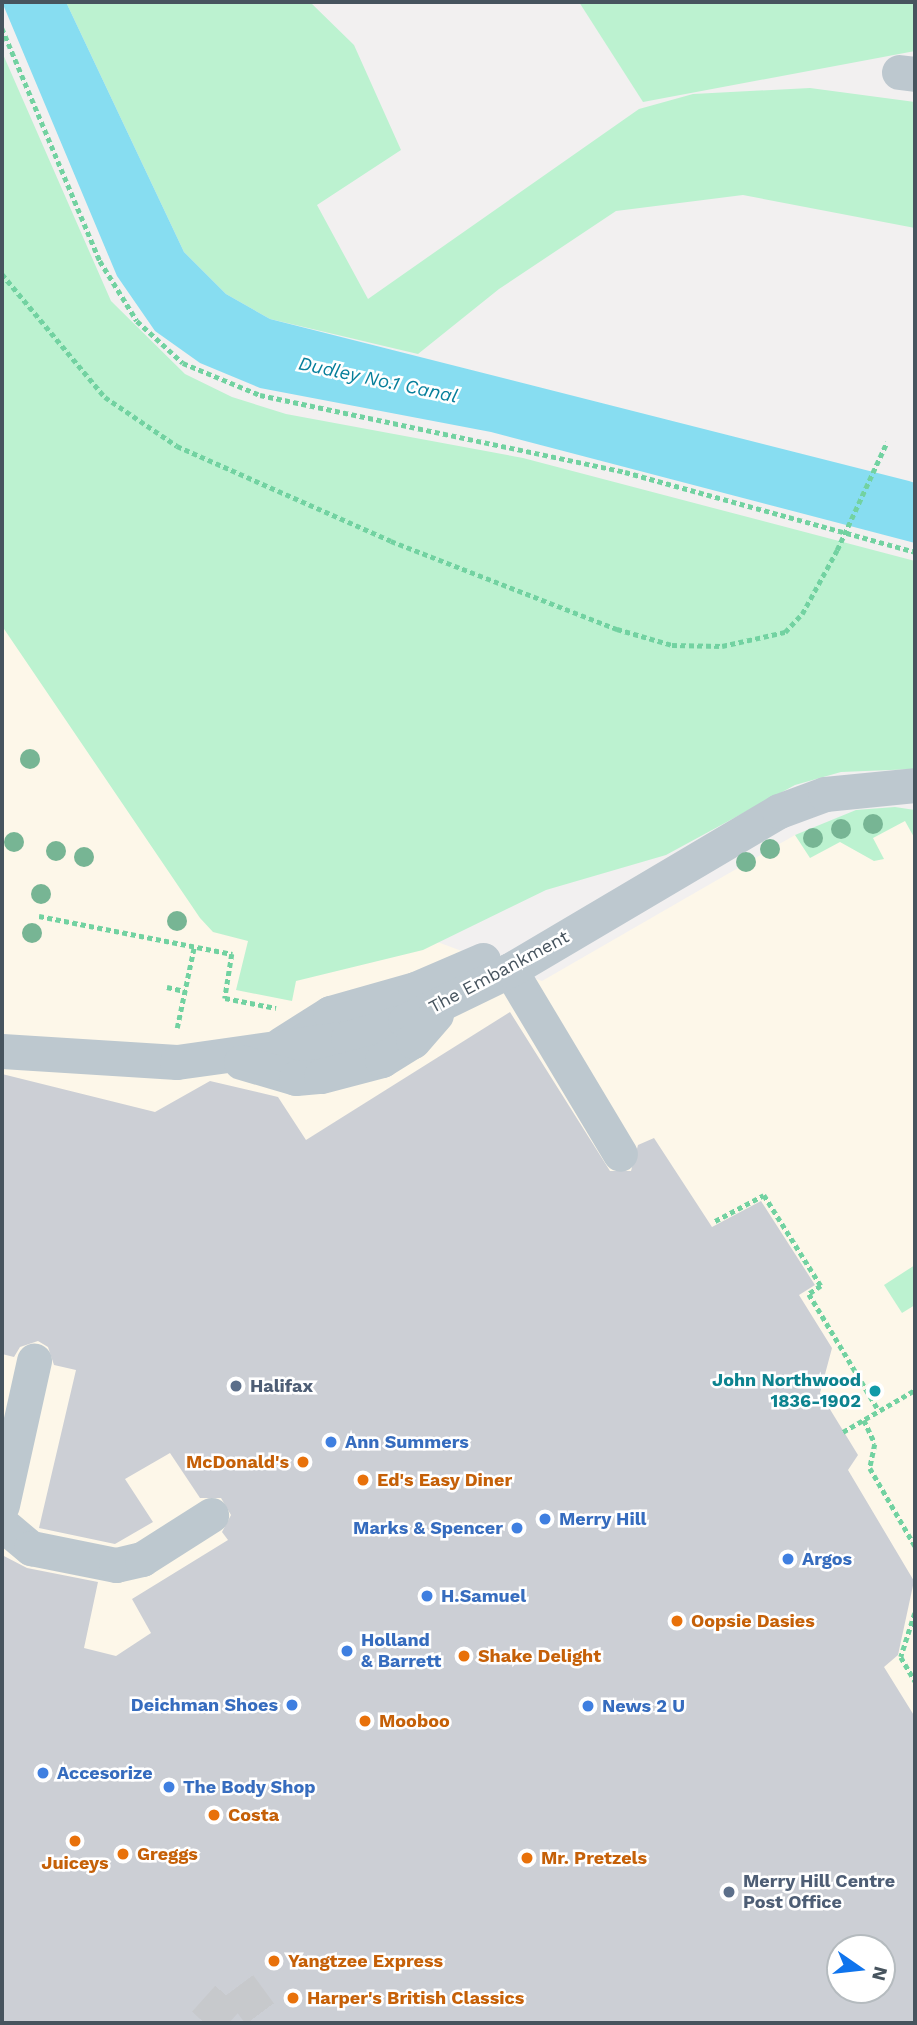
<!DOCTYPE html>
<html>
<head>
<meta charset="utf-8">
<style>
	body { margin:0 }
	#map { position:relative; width:917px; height:2025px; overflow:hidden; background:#f2f0f0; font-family:"Work Sans",sans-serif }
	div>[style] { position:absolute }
	.commercial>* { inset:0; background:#fdf7e9 }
	.green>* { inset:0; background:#bcf2d0 }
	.water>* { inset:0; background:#87ddf1 }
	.building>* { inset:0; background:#cccfd5 }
	.minor-tunnel>* { height:35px; margin-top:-17.5px; transform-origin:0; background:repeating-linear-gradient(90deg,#c7c9cc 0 35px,transparent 0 53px) }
	.path>* { height:4.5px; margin-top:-2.25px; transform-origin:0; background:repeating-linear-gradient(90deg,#72d2a1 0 5px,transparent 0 8.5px) }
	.minor>* { height:35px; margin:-17.5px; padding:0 17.5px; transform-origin:17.5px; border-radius:17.5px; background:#bdc8cf }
	.path-bridge>* { height:4.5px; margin-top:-2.25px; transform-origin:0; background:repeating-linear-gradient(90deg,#72d2a1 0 5px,transparent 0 8.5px) }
	.trees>* { width:20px; height:20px; margin:-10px; border-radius:50%; background:#77b594 }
	.dots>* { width:19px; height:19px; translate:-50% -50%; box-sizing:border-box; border:4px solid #fff; border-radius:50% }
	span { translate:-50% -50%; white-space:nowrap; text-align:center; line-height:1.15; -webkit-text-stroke:5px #fff; paint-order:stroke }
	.street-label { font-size:18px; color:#47545e }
	.culture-label { font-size:18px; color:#0d838f; font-weight:700 }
	.right { translate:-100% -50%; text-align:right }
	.service-label { font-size:18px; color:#4e5e75; font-weight:700 }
	.left { translate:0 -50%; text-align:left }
	.shop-label { font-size:18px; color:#366cbe; font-weight:700 }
	.food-label { font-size:18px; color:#c56008; font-weight:700 }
	.water-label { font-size:19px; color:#077f9b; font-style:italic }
	.frame { position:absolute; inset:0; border:4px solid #47545e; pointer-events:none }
	.north { position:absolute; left:826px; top:1934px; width:70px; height:70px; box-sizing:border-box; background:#fff; border:2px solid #b5bbbf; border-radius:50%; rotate:104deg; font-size:19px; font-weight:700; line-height:28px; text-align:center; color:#47545e }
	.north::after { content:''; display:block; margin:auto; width:24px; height:32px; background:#0f74ed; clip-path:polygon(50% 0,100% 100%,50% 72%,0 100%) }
</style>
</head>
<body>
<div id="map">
	<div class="commercial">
		<div style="clip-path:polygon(evenodd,2px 527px,298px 890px,542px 981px,795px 835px,883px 811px,915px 820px,915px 2023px,2px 2023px,2px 527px,840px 1948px,882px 1948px,882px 1990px,840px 1990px,840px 1948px)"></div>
	</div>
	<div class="green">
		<div style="clip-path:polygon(66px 2px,310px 2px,354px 45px,401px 150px,317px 205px,368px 299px,639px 109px,693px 94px,810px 88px,915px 102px,915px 228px,743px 195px,616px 211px,499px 289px,418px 354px,270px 319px,226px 294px,184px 252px)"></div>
		<div style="clip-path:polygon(579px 2px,915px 2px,915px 51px,643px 102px)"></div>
		<div style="clip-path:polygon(2px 52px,111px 301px,185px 374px,232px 397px,286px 414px,523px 458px,915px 561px,915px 769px,841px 772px,795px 785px,666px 855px,546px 890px,423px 950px,296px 981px,292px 1001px,236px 990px,248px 941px,213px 932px,200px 918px,2px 626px)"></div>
		<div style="clip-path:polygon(895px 807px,915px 810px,915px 839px,905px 821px,873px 838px,884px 859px,874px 861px,840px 842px,810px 858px,795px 835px,856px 810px)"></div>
		<div style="clip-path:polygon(915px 1265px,915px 1305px,902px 1313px,884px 1285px)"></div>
	</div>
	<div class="water">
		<div style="clip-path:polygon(2px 2px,66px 2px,184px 252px,226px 294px,270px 319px,909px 481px,915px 483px,915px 543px,491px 432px,260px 388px,200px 363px,155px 331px,117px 276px)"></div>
	</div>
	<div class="building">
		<div style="clip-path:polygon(evenodd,510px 1012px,610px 1171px,631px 1171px,638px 1145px,654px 1138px,712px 1227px,761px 1201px,815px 1285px,799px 1295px,832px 1348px,820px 1393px,858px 1455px,848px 1470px,914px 1581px,898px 1655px,884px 1667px,915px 1717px,915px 2023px,2px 2023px,2px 1555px,27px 1568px,98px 1582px,84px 1648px,116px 1656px,151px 1633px,132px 1599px,228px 1540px,222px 1532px,231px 1515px,221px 1498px,200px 1498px,170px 1453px,125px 1479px,153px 1522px,115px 1544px,39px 1528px,76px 1370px,54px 1365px,48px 1347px,38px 1341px,20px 1347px,14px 1357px,2px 1354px,2px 1074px,155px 1112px,210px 1081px,278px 1097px,306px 1140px,510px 1012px,840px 1948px,882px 1948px,882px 1990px,840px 1990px,840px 1948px)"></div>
	</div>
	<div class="minor-tunnel">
		<div style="left:205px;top:2023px;width:51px;rotate:-48.2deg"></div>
		<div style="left:239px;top:1985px;width:47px;rotate:53.6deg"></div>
	</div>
	<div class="path">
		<div style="left:2px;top:28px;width:253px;rotate:67.2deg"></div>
		<div style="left:100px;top:261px;width:70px;rotate:58.3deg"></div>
		<div style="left:137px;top:321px;width:62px;rotate:42.4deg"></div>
		<div style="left:183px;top:363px;width:83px;rotate:22.6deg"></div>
		<div style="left:260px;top:395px;width:373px;rotate:11.9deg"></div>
		<div style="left:625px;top:472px;width:301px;rotate:15.4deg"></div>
		<div style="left:2px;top:274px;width:160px;rotate:50.1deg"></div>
		<div style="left:105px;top:397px;width:87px;rotate:34.2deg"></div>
		<div style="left:177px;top:446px;width:234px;rotate:23.9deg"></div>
		<div style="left:391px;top:541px;width:243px;rotate:21.3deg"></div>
		<div style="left:617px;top:629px;width:57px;rotate:16.2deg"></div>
		<div style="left:672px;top:645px;width:50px;rotate:1.1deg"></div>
		<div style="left:722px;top:646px;width:65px;rotate:-12.5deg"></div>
		<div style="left:785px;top:632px;width:25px;rotate:-47deg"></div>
		<div style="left:802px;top:614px;width:73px;rotate:-61.3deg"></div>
		<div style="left:39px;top:916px;width:197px;rotate:11.1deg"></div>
		<div style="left:232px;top:954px;width:45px;rotate:99deg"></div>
		<div style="left:225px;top:998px;width:52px;rotate:11.1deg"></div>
		<div style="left:167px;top:987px;width:18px;rotate:13deg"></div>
		<div style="left:177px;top:1028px;width:83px;rotate:-78.1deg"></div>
		<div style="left:715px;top:1221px;width:55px;rotate:-28deg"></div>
		<div style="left:764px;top:1195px;width:107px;rotate:57.9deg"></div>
		<div style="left:821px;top:1286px;width:14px;rotate:146deg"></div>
		<div style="left:809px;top:1294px;width:136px;rotate:59.1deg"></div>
		<div style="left:864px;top:1420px;width:26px;rotate:65deg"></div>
		<div style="left:875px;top:1444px;width:25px;rotate:102deg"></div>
		<div style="left:870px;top:1468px;width:90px;rotate:60deg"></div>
		<div style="left:843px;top:1432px;width:83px;rotate:-30.3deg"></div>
		<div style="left:915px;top:1613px;width:46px;rotate:107.7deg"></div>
		<div style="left:901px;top:1657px;width:28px;rotate:60deg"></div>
	</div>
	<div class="minor">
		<div style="left:899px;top:72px;width:16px;rotate:7deg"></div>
		<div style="left:510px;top:970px;width:214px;rotate:59.1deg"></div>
		<div style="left:281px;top:1044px;width:58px;rotate:-32.3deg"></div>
		<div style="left:330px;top:1013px;width:88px;rotate:-15.8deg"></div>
		<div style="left:415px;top:989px;width:74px;rotate:-23.1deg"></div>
		<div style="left:2px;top:1051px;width:175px;rotate:3.6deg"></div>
		<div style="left:177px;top:1062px;width:173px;rotate:-8deg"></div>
		<div style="left:348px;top:1038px;width:59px;rotate:-16.6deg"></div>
		<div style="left:405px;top:1021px;width:117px;rotate:-25.9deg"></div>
		<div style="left:510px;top:970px;width:312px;rotate:-30.6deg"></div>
		<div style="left:779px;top:811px;width:49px;rotate:-20.3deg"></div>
		<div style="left:825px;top:794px;width:90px;rotate:-5.7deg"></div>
		<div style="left:241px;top:1062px;width:57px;rotate:16.2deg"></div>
		<div style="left:296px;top:1078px;width:25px;rotate:-5deg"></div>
		<div style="left:321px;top:1076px;width:63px;rotate:-14.7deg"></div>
		<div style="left:382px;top:1060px;width:36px;rotate:-32deg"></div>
		<div style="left:413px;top:1041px;width:35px;rotate:-49deg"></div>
		<div style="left:2px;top:1505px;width:148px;rotate:-77.5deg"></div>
		<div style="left:2px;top:1524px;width:38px;rotate:40deg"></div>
		<div style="left:31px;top:1548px;width:87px;rotate:11.3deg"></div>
		<div style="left:116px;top:1565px;width:27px;rotate:-13deg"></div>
		<div style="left:142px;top:1559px;width:82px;rotate:-32.5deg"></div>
	</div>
	<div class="path-bridge">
		<div style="left:837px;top:550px;width:119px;rotate:-65.2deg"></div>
	</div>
	<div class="trees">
		<div style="left:30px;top:759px"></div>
		<div style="left:873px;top:824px"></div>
		<div style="left:841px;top:829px"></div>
		<div style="left:813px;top:838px"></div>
		<div style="left:14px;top:842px"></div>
		<div style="left:770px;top:849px"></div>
		<div style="left:56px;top:851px"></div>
		<div style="left:84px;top:857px"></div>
		<div style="left:746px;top:862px"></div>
		<div style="left:41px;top:894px"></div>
		<div style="left:177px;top:921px"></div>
		<div style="left:32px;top:933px"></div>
	</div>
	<div class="dots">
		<div style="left:236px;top:1386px;background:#5c6f8a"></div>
		<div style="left:875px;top:1391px;background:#0f9aa8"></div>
		<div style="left:331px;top:1442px;background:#3f7fe0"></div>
		<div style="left:303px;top:1462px;background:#e8710a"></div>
		<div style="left:363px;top:1480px;background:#e8710a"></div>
		<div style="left:545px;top:1519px;background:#3f7fe0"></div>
		<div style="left:517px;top:1528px;background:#3f7fe0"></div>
		<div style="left:788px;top:1559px;background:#3f7fe0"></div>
		<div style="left:427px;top:1596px;background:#3f7fe0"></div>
		<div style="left:677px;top:1621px;background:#e8710a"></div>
		<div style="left:347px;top:1651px;background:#3f7fe0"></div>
		<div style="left:464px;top:1656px;background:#e8710a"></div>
		<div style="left:292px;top:1705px;background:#3f7fe0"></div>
		<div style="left:588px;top:1706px;background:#3f7fe0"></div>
		<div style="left:365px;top:1721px;background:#e8710a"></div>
		<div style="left:43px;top:1773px;background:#3f7fe0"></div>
		<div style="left:169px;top:1787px;background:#3f7fe0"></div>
		<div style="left:214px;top:1815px;background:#e8710a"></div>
		<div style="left:75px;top:1841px;background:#e8710a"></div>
		<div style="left:123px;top:1854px;background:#e8710a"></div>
		<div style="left:527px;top:1858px;background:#e8710a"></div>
		<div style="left:729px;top:1892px;background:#5c6f8a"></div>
		<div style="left:274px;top:1961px;background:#e8710a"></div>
		<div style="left:293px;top:1998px;background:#e8710a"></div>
	</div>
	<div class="street-label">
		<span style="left:499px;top:972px;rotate:-28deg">The Embankment</span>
	</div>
	<div class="culture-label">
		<span class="right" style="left:861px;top:1391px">John Northwood<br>1836-1902</span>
	</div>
	<div class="service-label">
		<span class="left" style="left:250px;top:1386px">Halifax</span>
		<span class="left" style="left:743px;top:1892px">Merry Hill Centre<br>Post Office</span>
	</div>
	<div class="shop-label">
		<span class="left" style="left:345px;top:1442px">Ann Summers</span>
		<span class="left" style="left:559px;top:1519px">Merry Hill</span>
		<span class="right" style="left:503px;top:1528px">Marks &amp; Spencer</span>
		<span class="left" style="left:802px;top:1559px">Argos</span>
		<span class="left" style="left:441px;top:1596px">H.Samuel</span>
		<span class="left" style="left:361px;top:1651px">Holland<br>&amp; Barrett</span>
		<span class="right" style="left:278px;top:1705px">Deichman Shoes</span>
		<span class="left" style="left:602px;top:1706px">News 2 U</span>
		<span class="left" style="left:57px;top:1773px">Accesorize</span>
		<span class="left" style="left:183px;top:1787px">The Body Shop</span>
	</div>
	<div class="food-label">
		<span class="right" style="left:289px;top:1462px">McDonald's</span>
		<span class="left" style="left:377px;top:1480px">Ed's Easy Diner</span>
		<span class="left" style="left:691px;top:1621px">Oopsie Dasies</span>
		<span class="left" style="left:478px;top:1656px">Shake Delight</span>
		<span class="left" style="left:379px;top:1721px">Mooboo</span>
		<span class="left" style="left:228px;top:1815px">Costa</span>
		<span class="left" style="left:137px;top:1854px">Greggs</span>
		<span class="left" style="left:541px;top:1858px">Mr. Pretzels</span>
		<span style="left:75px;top:1863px">Juiceys</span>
		<span class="left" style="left:288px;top:1961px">Yangtzee Express</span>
		<span class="left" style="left:307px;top:1998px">Harper's British Classics</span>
	</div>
	<div class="water-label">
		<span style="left:378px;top:380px;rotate:12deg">Dudley No.1 Canal</span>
	</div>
	<div class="frame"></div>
	<div class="north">N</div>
</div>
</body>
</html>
